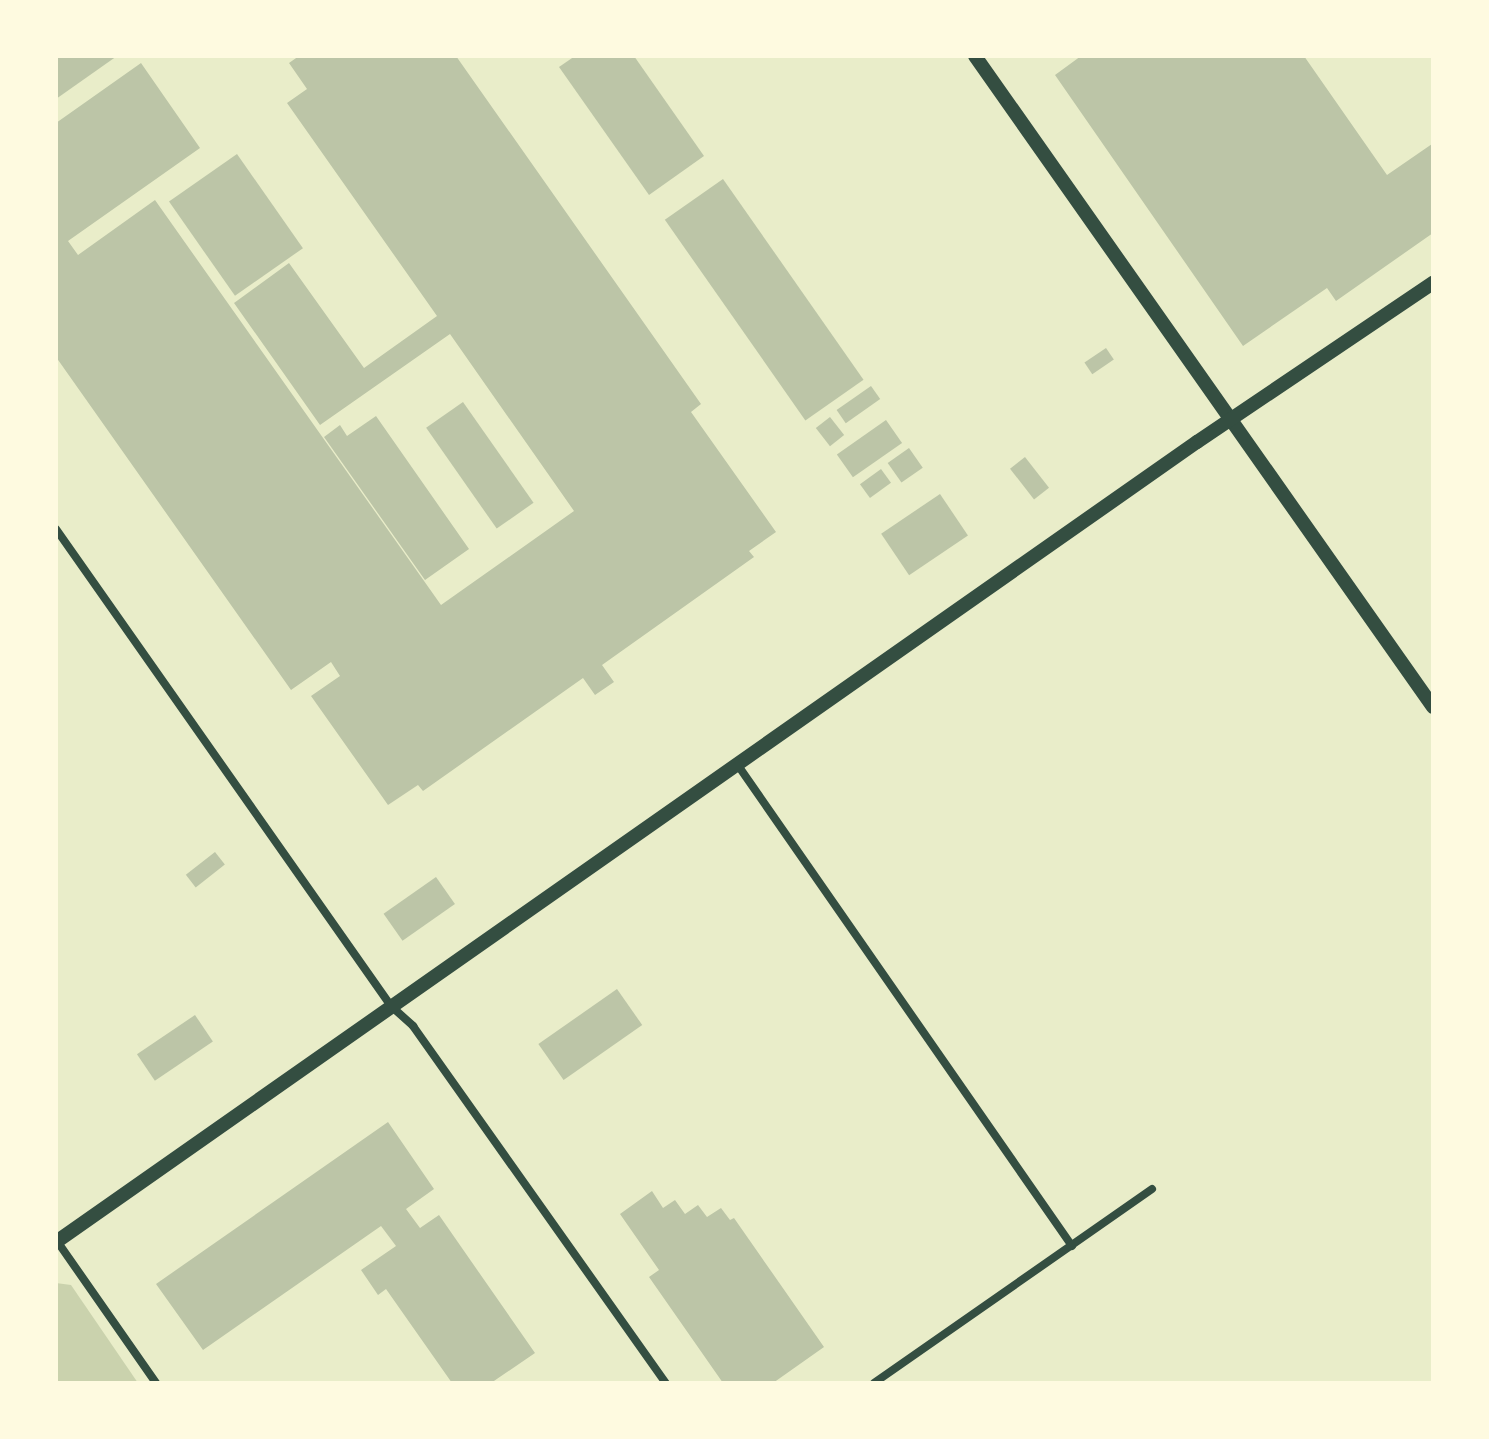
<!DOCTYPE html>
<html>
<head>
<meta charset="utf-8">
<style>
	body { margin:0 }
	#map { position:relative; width:1489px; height:1439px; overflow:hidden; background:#e9edc9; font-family:"Alegreya Sans",sans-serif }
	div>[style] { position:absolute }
	.green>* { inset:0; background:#cad2ad }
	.building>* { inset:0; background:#bcc5a7; transform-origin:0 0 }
	.minor>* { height:8px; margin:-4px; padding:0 4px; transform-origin:4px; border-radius:4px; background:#344e41 }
	.tertiary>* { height:14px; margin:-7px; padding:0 7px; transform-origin:7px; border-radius:7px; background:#344e41 }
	span { translate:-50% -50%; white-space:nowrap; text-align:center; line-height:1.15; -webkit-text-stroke:7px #fefae0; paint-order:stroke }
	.frame { position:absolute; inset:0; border:58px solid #fefae0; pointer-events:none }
</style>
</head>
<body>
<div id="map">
	<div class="green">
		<div style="clip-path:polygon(56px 1283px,71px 1285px,138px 1383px,56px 1383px)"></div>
	</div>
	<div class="building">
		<div style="clip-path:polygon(56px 56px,117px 56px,56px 99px)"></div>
		<div style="clip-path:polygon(299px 56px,456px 56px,701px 404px,691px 412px,776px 532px,749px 551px,754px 557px,602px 665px,614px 682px,595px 695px,583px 678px,423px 791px,418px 785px,388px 805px,311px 696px,340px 676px,331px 662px,291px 690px,56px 357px,56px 123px,141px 63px,200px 148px,68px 241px,78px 255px,155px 200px,441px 605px,574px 511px,450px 334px,320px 425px,234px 303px,289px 263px,364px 368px,437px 316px,287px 103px,307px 89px,289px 63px)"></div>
		<div style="clip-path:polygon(575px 56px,634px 56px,704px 156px,649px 195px,559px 67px)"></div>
		<div style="clip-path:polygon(1081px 56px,1304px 56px,1387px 175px,1432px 144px,1433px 233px,1336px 301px,1327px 288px,1243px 346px,1055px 75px)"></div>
		<div style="left:237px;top:154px;width:115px;height:83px;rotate:55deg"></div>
		<div style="left:723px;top:179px;width:245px;height:71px;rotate:55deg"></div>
		<div style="left:1106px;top:348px;width:14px;height:26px;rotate:56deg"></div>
		<div style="left:871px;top:386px;width:16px;height:42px;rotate:55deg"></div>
		<div style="left:463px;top:402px;width:123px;height:45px;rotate:55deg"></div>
		<div style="clip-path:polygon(376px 416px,469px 549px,425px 580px,324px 437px,340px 425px,347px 436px)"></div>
		<div style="left:830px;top:417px;width:23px;height:18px;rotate:52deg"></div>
		<div style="left:886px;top:420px;width:28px;height:60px;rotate:55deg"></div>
		<div style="left:909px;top:448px;width:24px;height:26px;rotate:55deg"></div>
		<div style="left:1025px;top:457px;width:39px;height:19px;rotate:52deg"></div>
		<div style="left:881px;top:469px;width:17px;height:26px;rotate:54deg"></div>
		<div style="left:940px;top:494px;width:50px;height:71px;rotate:56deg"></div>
		<div style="left:215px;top:852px;width:16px;height:37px;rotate:52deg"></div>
		<div style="left:436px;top:877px;width:33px;height:64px;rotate:55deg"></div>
		<div style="left:617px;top:989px;width:44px;height:96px;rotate:55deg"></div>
		<div style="left:195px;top:1015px;width:32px;height:70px;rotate:56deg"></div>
		<div style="clip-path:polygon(388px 1122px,434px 1189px,406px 1209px,420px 1228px,439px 1215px,535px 1353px,491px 1383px,452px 1383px,386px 1289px,378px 1295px,361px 1270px,396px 1246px,381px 1226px,203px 1350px,156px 1284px)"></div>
		<div style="clip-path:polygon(652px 1191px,663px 1208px,675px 1200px,685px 1214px,698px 1205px,707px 1217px,721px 1208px,730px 1220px,734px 1218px,824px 1347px,773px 1383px,723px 1383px,649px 1277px,659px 1270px,620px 1214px)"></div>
	</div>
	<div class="minor">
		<div style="left:56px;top:529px;width:583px;rotate:54.92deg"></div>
		<div style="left:391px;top:1006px;width:30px;rotate:42deg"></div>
		<div style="left:413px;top:1026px;width:438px;rotate:54.7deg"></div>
		<div style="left:737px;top:764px;width:587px;rotate:55.2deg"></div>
		<div style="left:57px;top:1241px;width:173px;rotate:55.1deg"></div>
		<div style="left:874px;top:1383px;width:339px;rotate:-34.9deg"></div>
	</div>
	<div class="tertiary">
		<div style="left:975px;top:56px;width:796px;rotate:54.87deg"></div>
		<div style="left:56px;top:1242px;width:1394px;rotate:-35.04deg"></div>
		<div style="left:1197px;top:442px;width:285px;rotate:-34deg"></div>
	</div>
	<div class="frame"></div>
</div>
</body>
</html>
